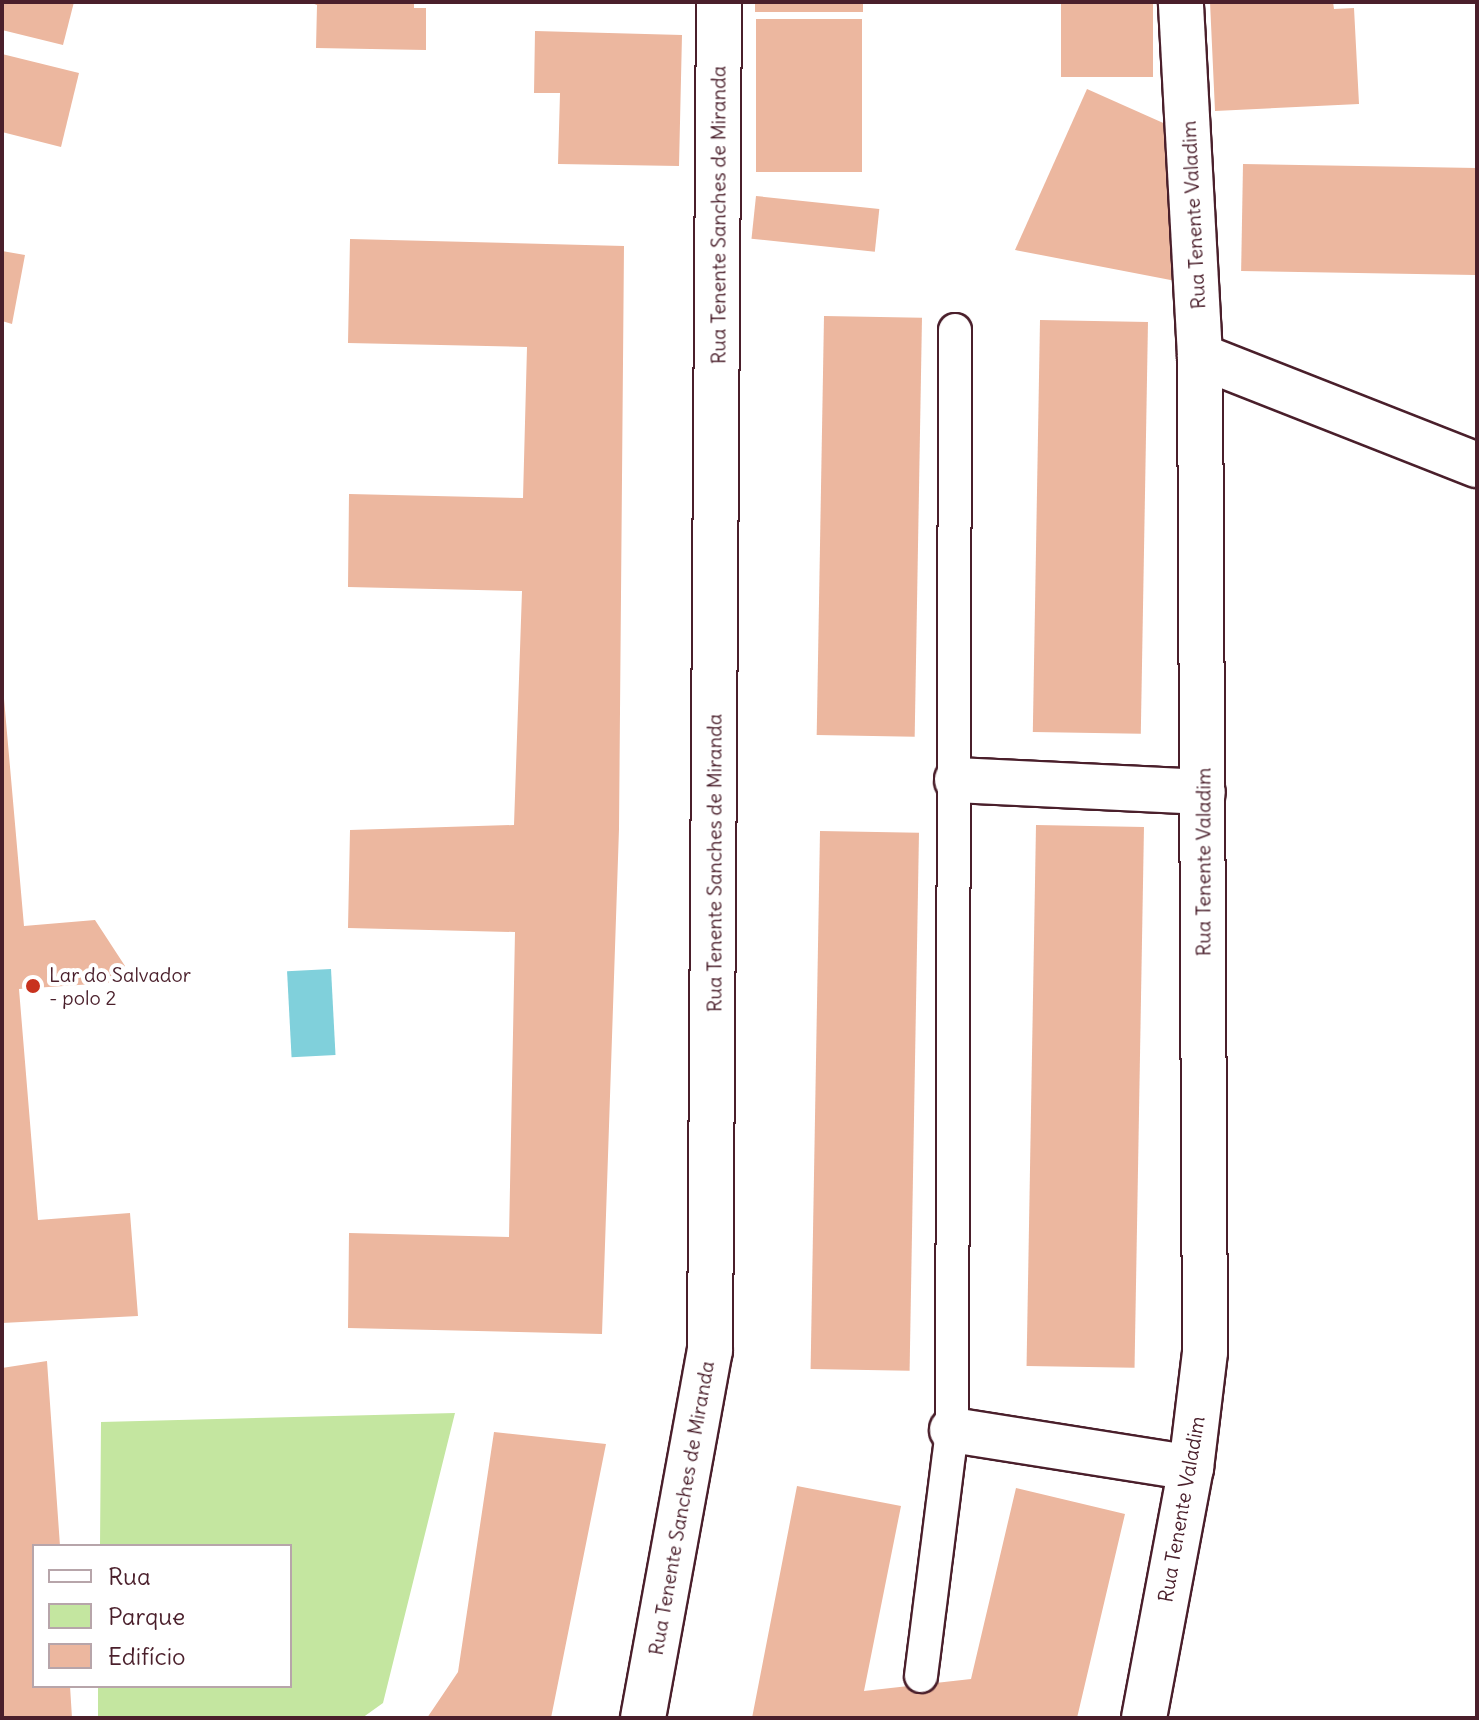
<!DOCTYPE html>
<html>
<head>
<meta charset="utf-8">
<style>
	body { margin:0 }
	#map { position:relative; width:1479px; height:1720px; overflow:hidden; background:#fff; font-family:Delius,sans-serif }
	div>[style] { position:absolute }
	.green>* { inset:0; background:#c4e6a0 }
	.water>* { inset:0; background:#80d0db; transform-origin:0 0 }
	.building>* { inset:0; background:#ecb79f; transform-origin:0 0 }
	.roads { filter:drop-shadow(2px 0 #4a1f2b) drop-shadow(-2px 0 #4a1f2b) drop-shadow(0 2px #4a1f2b) drop-shadow(0 -2px #4a1f2b) }
	.service>* { height:32px; margin:-16px; padding:0 16px; transform-origin:16px; border-radius:16px; background:#fff }
	.minor>* { height:44px; margin:-22px; padding:0 22px; transform-origin:22px; border-radius:22px; background:#fff }
	.dots>* { width:22px; height:22px; translate:-50% -50%; box-sizing:border-box; border:4px solid #fff; border-radius:50% }
	span { translate:-50% -50%; white-space:nowrap; text-align:center; line-height:1.15; -webkit-text-stroke:8px #fff; paint-order:stroke }
	.street-label { font-size:20px; color:#4a1f2b }
	.poi-label { font-size:20px; color:#4a1f2b }
	.left { translate:0 -50%; text-align:left }
	.frame { position:absolute; inset:0; border:4px solid #4a1f2b; pointer-events:none }
	.legend { position:absolute; left:32px; top:1544px; width:260px; height:144px; box-sizing:border-box; background:#fff; border:2px solid #b7a5aa; margin:0; padding:10px 14px; list-style:none; font-size:24px; color:#4a1f2b }
	.legend li { display:flex; align-items:center; gap:16px; height:40px }
	.legend b { width:40px; border:2px solid #b7a5aa }
</style>
</head>
<body>
<div id="map">
	<div class="green">
		<div style="clip-path:polygon(455px 1413px,383px 1703px,362px 1718px,98px 1718px,98px 1686px,290px 1686px,290px 1546px,100px 1546px,101px 1422px)"></div>
	</div>
	<div class="water">
		<div style="left:331px;top:969px;width:86px;height:44px;rotate:87deg"></div>
	</div>
	<div class="building">
		<div style="clip-path:polygon(2px 2px,74px 2px,63px 45px,2px 30px)"></div>
		<div style="clip-path:polygon(309px 2px,414px 2px,414px 8px,426px 8px,426px 50px,316px 48px,317px 5px)"></div>
		<div style="left:755px;top:2px;width:108px;height:10px"></div>
		<div style="left:1061px;top:2px;width:92px;height:75px"></div>
		<div style="clip-path:polygon(1210px 2px,1333px 2px,1334px 9px,1354px 8px,1359px 104px,1215px 111px)"></div>
		<div style="left:756px;top:19px;width:106px;height:153px"></div>
		<div style="clip-path:polygon(535px 31px,682px 35px,679px 166px,558px 164px,560px 93px,534px 93px)"></div>
		<div style="clip-path:polygon(2px 54px,79px 73px,61px 147px,2px 132px)"></div>
		<div style="clip-path:polygon(1087px 89px,1170px 126px,1181px 282px,1015px 250px)"></div>
		<div style="left:1243px;top:164px;width:234px;height:107px;rotate:1deg"></div>
		<div style="left:756px;top:196px;width:124px;height:43px;rotate:6deg"></div>
		<div style="clip-path:polygon(350px 239px,624px 246px,619px 829px,602px 1334px,348px 1328px,349px 1233px,509px 1237px,515px 932px,348px 928px,350px 830px,514px 825px,522px 591px,348px 587px,349px 494px,523px 498px,527px 347px,348px 343px)"></div>
		<div style="clip-path:polygon(2px 251px,25px 255px,12px 324px,2px 321px)"></div>
		<div style="left:824px;top:316px;width:98px;height:419px;rotate:1deg"></div>
		<div style="left:1040px;top:320px;width:108px;height:412px;rotate:1deg"></div>
		<div style="clip-path:polygon(2px 676px,24px 926px,95px 920px,125px 966px,108px 983px,19px 989px,38px 1220px,130px 1213px,138px 1316px,2px 1323px)"></div>
		<div style="left:1036px;top:825px;width:108px;height:541px;rotate:1deg"></div>
		<div style="left:820px;top:831px;width:99px;height:538px;rotate:1deg"></div>
		<div style="clip-path:polygon(47px 1361px,60px 1546px,34px 1546px,34px 1686px,70px 1686px,72px 1718px,2px 1718px,2px 1368px)"></div>
		<div style="clip-path:polygon(494px 1432px,606px 1444px,551px 1718px,427px 1718px,458px 1672px)"></div>
		<div style="clip-path:polygon(797px 1486px,901px 1506px,864px 1691px,971px 1679px,1016px 1488px,1125px 1514px,1077px 1718px,752px 1718px)"></div>
	</div>
	<div class="roads">
		<div class="service">
			<div style="left:921px;top:1676px;width:248px;rotate:-82.8deg"></div>
			<div style="left:952px;top:1430px;width:1100px;rotate:-89.84deg"></div>
		</div>
		<div class="minor">
			<div style="left:1200px;top:356px;width:298px;rotate:21.5deg"></div>
			<div style="left:957px;top:780px;width:246px;rotate:2.8deg"></div>
			<div style="left:952px;top:1430px;width:242px;rotate:9deg"></div>
			<div style="left:643px;top:1718px;width:373px;rotate:-79.7deg"></div>
			<div style="left:710px;top:1351px;width:1349px;rotate:-89.62deg"></div>
			<div style="left:1144px;top:1718px;width:254px;rotate:-79.4deg"></div>
			<div style="left:1191px;top:1468px;width:117px;rotate:-83.1deg"></div>
			<div style="left:1205px;top:1352px;width:996px;rotate:-90.29deg"></div>
			<div style="left:1200px;top:356px;width:355px;rotate:-93.1deg"></div>
		</div>
	</div>
	<div class="dots">
		<div style="left:33px;top:986px;background:#c8321e"></div>
	</div>
	<div class="street-label">
		<span style="left:718px;top:215px;rotate:-90deg">Rua Tenente Sanches de Miranda</span>
		<span style="left:1193px;top:215px;rotate:-93deg">Rua Tenente Valadim</span>
		<span style="left:1203px;top:862px;rotate:-90deg">Rua Tenente Valadim</span>
		<span style="left:714px;top:863px;rotate:-90deg">Rua Tenente Sanches de Miranda</span>
		<span style="left:681px;top:1508px;rotate:-80deg">Rua Tenente Sanches de Miranda</span>
		<span style="left:1181px;top:1509px;rotate:-80deg">Rua Tenente Valadim</span>
	</div>
	<div class="poi-label">
		<span class="left" style="left:49px;top:986px">Lar do Salvador<br>- polo 2</span>
	</div>
	<div class="frame"></div>
	<ul class="legend">
	<li><b style="height:10px;background:#fff"></b>Rua</li>
	<li><b style="height:22px;background:#c4e6a0"></b>Parque</li>
	<li><b style="height:22px;background:#ecb79f"></b>Edifício</li>
	</ul>
</div>
</body>
</html>
